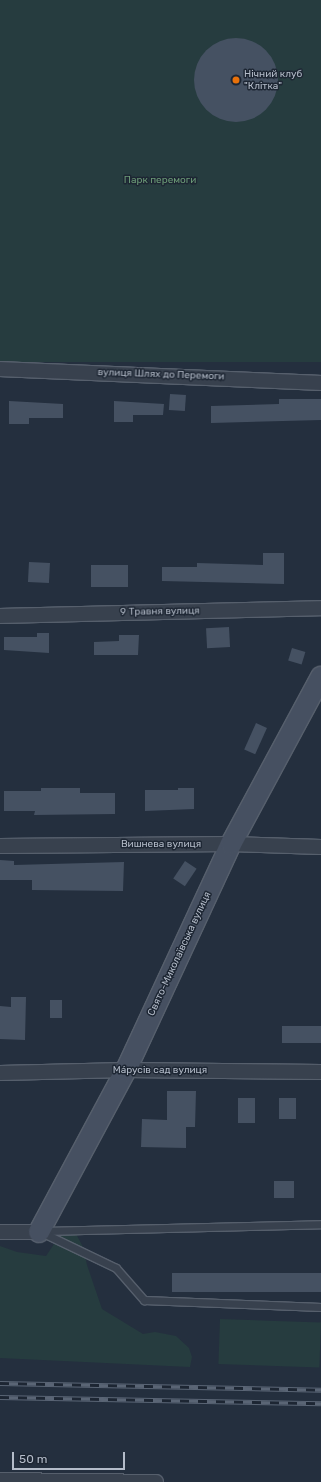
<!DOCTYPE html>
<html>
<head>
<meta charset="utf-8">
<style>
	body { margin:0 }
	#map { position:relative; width:321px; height:1482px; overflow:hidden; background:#242f3e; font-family:Rubik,sans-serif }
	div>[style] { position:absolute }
	.green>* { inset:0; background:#263c3f; transform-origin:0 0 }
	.building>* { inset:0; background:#455162; transform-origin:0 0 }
	.round { border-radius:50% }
	.roads { filter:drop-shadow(1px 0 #565f6c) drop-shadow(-1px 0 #565f6c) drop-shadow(0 1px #565f6c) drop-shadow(0 -1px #565f6c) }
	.lane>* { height:7px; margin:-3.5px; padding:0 3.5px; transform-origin:3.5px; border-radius:3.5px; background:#38414e }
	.street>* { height:14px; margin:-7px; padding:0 7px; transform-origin:7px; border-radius:7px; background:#38414e }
	.secondary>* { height:20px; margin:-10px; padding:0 10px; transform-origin:10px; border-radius:10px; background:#465061 }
	.rail>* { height:4.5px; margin-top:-2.25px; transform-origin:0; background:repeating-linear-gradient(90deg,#1d2633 0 9px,#5a6575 0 18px); box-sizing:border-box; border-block:1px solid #5a6575 }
	.dots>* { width:11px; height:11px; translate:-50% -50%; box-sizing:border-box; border:2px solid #1d2633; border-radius:50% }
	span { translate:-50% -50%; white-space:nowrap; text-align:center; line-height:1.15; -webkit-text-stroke:3px #1d2633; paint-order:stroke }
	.poi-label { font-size:10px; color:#b4bcc9 }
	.left { translate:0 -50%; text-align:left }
	.park-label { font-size:10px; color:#6b9a76 }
	.street-label { font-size:10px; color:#b4bcc9 }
	.scale { position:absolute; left:12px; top:1452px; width:113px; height:18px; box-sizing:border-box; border:2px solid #b4bcc9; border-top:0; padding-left:5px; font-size:12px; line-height:14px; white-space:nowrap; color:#b4bcc9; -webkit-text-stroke:3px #1d2633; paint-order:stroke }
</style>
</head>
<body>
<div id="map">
	<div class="green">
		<div style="left:0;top:0;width:321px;height:362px"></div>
		<div style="clip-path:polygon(66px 1226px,74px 1230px,83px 1247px,87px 1265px,102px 1309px,143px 1334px,155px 1332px,176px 1336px,189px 1348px,192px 1357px,190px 1367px,0 1358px,0 1246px,17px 1252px,46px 1256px)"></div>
		<div style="left:220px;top:1319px;width:101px;height:45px;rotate:2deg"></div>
	</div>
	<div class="building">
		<div class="round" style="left:194px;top:38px;width:84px;height:84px"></div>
		<div style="left:170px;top:394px;width:16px;height:16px;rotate:4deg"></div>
		<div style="clip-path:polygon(279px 399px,321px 399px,321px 420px,211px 423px,211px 406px,279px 404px)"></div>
		<div style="clip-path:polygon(9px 401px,63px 404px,63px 418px,29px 418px,29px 424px,9px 424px)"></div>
		<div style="clip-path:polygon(114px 401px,164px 404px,163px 415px,133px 415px,133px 422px,114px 422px)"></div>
		<div style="clip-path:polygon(263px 553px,284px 553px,284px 584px,162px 581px,162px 567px,197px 567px,197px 563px,263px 565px)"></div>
		<div style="left:29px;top:562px;width:21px;height:20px;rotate:3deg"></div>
		<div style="left:91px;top:565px;width:37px;height:22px"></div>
		<div style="left:229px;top:627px;width:20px;height:23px;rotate:87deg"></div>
		<div style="clip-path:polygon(37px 633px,49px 633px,49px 653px,4px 650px,4px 637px,37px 637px)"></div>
		<div style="clip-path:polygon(119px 635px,139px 635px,138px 655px,94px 655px,94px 642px,119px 641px)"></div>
		<div style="left:292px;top:648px;width:14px;height:13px;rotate:17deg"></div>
		<div style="left:256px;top:723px;width:12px;height:29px;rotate:24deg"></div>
		<div style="clip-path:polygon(41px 788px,80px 788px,80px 793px,115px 793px,115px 814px,34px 815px,35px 811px,4px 811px,4px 791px,41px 791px)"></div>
		<div style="clip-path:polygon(178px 788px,194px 788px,194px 809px,145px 811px,145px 790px,178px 790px)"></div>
		<div style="clip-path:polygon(0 860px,14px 861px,14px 865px,124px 862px,123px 891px,32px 890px,32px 880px,0 880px)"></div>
		<div style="left:185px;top:861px;width:14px;height:21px;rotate:34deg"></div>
		<div style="clip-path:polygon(11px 997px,26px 997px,25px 1040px,0 1039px,0 1006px,11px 1007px)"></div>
		<div style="left:50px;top:1000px;width:12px;height:18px"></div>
		<div style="left:282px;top:1026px;width:39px;height:17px"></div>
		<div style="clip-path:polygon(167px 1091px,196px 1091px,195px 1127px,186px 1127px,186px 1148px,141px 1147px,142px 1119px,167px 1120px)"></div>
		<div style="left:238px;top:1098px;width:17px;height:25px"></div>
		<div style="left:279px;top:1098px;width:17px;height:21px"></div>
		<div style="left:274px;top:1181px;width:20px;height:17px"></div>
		<div style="left:172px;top:1273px;width:149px;height:19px"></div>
	</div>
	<div class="roads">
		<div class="lane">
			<div style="left:43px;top:1231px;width:278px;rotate:-1.4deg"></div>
			<div style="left:41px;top:1232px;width:83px;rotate:25.6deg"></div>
			<div style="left:116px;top:1268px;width:43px;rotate:48.8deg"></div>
			<div style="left:144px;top:1300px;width:177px;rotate:2.3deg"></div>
		</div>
		<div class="street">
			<div style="left:0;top:369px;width:321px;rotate:2.5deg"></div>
			<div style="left:0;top:616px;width:321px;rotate:-1.4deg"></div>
			<div style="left:0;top:846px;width:231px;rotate:-0.5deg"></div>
			<div style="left:231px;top:844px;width:90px;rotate:1.9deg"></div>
			<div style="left:0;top:1073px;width:126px;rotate:-1.4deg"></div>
			<div style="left:126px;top:1070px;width:195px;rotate:0.6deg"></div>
			<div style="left:0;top:1232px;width:39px"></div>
			<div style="left:0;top:1480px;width:156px;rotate:0.7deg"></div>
		</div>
		<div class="secondary">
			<div style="left:39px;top:1232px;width:184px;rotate:-61.8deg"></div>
			<div style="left:126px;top:1070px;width:249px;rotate:-65.1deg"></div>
			<div style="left:231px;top:844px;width:190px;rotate:-61.7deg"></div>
		</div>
	</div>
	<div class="rail">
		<div style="left:0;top:1383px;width:321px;rotate:1.2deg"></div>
		<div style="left:0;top:1397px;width:321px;rotate:1.1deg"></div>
	</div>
	<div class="dots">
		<div style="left:236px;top:80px;background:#e8710a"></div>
	</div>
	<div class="poi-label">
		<span class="left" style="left:244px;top:80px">Нічний клуб<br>"Клітка"</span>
	</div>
	<div class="park-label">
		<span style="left:160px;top:181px">Парк перемоги</span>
	</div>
	<div class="street-label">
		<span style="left:161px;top:375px;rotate:2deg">вулиця Шлях до Перемоги</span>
		<span style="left:160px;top:612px;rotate:-1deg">9 Травня вулиця</span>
		<span style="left:161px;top:845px">Вишнева вулиця</span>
		<span style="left:180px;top:954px;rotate:-65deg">Свято-Миколаївська вулиця</span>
		<span style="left:160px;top:1071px">Мáрусів сад вулиця</span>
	</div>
	<div class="scale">50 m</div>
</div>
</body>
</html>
